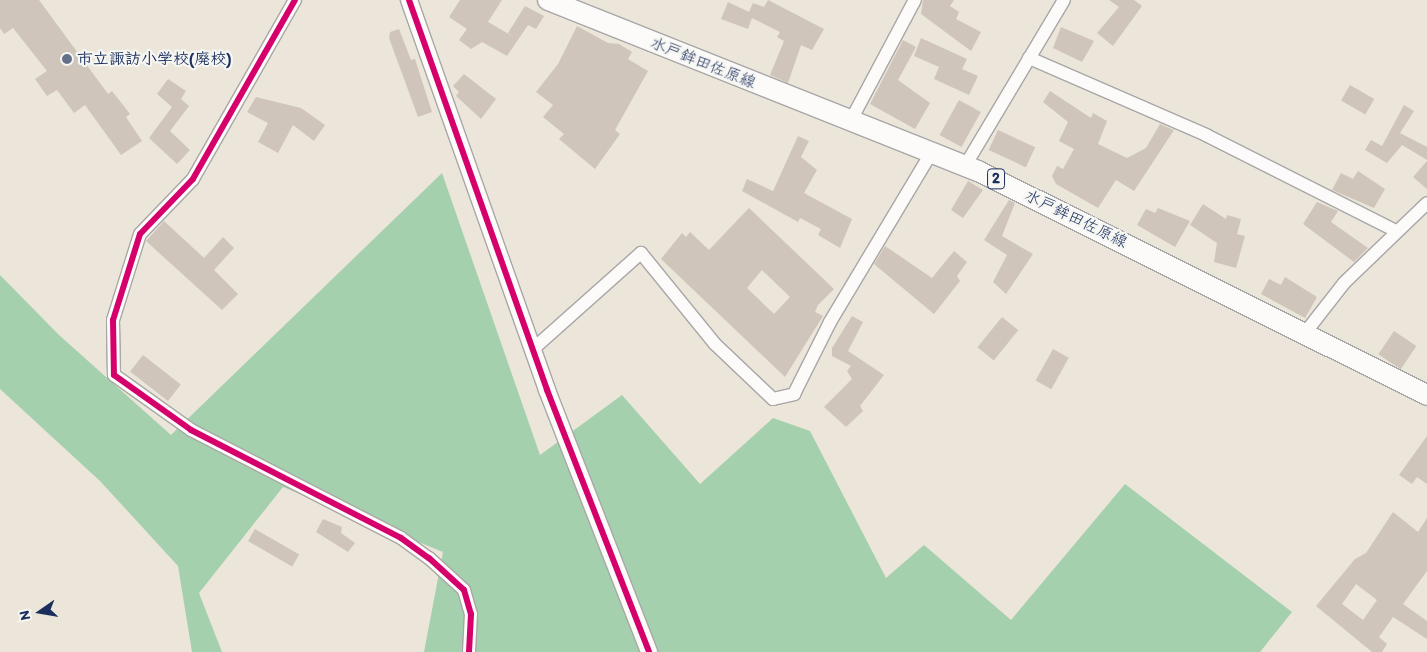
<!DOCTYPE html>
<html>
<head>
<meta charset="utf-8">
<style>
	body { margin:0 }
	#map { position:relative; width:1427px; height:652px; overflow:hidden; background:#ebe5da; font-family:Itim,"Klee One",sans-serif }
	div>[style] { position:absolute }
	.forest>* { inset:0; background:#a5d0ae }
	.building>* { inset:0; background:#d0c5ba; transform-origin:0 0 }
	.roads { filter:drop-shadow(1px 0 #a8a7a7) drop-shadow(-1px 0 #a8a7a7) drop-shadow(0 1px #a8a7a7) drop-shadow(0 -1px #a8a7a7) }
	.minor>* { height:12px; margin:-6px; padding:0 6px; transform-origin:6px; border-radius:6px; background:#fcfbf9 }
	.tertiary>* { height:16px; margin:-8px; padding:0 8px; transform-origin:8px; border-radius:8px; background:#fcfbf9 }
	.primary>* { height:20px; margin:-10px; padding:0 10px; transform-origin:10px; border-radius:10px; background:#fcfbf9 }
	.cycleway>* { height:6px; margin:-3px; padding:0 3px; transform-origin:3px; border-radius:3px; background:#d6006c }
	.dots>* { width:14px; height:14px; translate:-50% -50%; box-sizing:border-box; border:2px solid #f6f6f2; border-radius:50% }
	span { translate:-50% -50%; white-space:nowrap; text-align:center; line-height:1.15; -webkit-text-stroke:4.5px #f6f6f2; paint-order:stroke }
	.shield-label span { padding:1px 4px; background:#f6f6f2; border:1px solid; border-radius:4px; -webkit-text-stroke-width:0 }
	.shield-label { font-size:15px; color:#1b2f5e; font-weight:700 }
	.poi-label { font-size:16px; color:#1b2f5e; font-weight:700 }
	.left { translate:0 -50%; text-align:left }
	.street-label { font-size:16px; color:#1b2f5e }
	.north { position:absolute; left:15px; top:587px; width:50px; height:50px; -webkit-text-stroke:4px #f6f6f2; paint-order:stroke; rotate:257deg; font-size:14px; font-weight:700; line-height:20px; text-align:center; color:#1b2f5e }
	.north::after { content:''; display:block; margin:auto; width:18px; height:22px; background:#1b2f5e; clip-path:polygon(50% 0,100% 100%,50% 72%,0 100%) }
</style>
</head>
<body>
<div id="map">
	<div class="forest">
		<div style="clip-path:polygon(442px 173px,540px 455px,622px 395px,700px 484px,773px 418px,810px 431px,886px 578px,924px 545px,1011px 620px,1125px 484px,1292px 612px,1260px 652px,424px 652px,443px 552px,283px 487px,199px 593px,222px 652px,192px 652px,178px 566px,100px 481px,0 389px,0 275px,59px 335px,171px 435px)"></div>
	</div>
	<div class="building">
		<div style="clip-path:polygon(0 0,39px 0,108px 94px,112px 91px,130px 114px,126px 117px,142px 141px,121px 155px,85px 105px,74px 113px,57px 90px,47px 96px,35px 79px,47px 71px,13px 28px,4px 34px,0 28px)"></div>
		<div style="clip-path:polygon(460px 0,502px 0,488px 22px,512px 36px,508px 33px,525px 6px,544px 16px,536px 29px,528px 25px,507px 56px,482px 42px,471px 49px,459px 40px,467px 29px,449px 17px)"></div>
		<div style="clip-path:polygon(768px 0,824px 29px,812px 50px,801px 45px,788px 83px,770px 75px,784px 41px,777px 37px,780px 32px,752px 18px,748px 29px,721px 19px,728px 2px,749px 12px,753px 3px,764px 7px)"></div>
		<div style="clip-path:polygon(923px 0,954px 0,950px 6px,959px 12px,956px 19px,981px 32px,971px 51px,921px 14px)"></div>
		<div style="clip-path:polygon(1109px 0,1134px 0,1142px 6px,1113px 46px,1097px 33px,1119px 7px)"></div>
		<div style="clip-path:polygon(577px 26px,608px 43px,619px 44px,632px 52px,628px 59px,648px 71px,615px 130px,620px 134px,595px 169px,559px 139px,564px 134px,543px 117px,553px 105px,536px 92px,558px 64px)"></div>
		<div style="clip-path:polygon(1061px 27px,1094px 41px,1082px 62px,1053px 48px)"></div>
		<div style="clip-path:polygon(399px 29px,411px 60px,415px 59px,432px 112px,418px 117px,389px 38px,390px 32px)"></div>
		<div style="clip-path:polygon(921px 38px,967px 59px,962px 69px,978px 76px,969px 95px,934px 79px,939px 67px,914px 56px)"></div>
		<div style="clip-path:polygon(903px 40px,916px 47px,898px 80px,930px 103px,915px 129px,870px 104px)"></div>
		<div style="clip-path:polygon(464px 74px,496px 99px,481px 119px,456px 96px,459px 92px,453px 86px)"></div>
		<div style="clip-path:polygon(168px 79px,186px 91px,181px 99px,189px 106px,170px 131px,190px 150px,177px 164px,149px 138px,172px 107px,157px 94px)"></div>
		<div style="left:1350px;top:85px;width:28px;height:18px;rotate:30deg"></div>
		<div style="clip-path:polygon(1050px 91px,1091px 118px,1093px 113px,1107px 121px,1098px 144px,1127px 158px,1146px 148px,1160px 124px,1174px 130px,1134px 191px,1116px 180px,1098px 208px,1056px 184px,1052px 176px,1057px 166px,1063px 169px,1074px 149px,1059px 141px,1068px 122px,1043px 102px)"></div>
		<div style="clip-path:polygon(256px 97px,301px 108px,325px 125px,314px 141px,293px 125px,278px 153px,258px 142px,268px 123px,247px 112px)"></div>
		<div style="left:959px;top:100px;width:25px;height:40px;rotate:29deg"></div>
		<div style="clip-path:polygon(1404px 105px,1414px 111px,1400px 133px,1427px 147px,1427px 160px,1402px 145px,1387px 163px,1365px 150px,1371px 140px,1382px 146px)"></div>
		<div style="left:998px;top:130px;width:41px;height:22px;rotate:25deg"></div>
		<div style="clip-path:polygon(798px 136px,809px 141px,801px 157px,817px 170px,804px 193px,852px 219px,840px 248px,818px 235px,821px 229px,800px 218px,798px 222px,742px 191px,747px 179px,773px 191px)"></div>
		<div style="clip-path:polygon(1427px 161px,1427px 189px,1413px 177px)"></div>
		<div style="clip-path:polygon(1358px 171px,1385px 189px,1374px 208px,1332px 190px,1341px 173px,1353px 179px)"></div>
		<div style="clip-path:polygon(968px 181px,983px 190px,963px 218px,951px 210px)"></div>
		<div style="clip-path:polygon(1009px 200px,1015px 203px,1002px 236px,1033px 254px,1006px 294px,993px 282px,1007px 255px,984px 240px)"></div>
		<div style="clip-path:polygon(1317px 202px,1338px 211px,1331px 222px,1368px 248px,1354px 262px,1303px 224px)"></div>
		<div style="clip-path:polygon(1203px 204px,1226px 219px,1227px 215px,1241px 219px,1237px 234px,1245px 236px,1236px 268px,1214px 262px,1217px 243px,1190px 225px)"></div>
		<div style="clip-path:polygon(evenodd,749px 208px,834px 289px,818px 305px,815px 312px,823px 316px,785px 377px,661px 259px,682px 233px,686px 237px,690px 232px,709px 250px,749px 208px,762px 270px,790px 297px,774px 314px,747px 288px,762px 270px)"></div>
		<div style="clip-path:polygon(1158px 208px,1190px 221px,1175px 247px,1137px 225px,1146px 209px,1155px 213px)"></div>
		<div style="clip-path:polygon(164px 221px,204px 258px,223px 237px,234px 248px,214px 270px,238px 294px,222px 310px,146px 241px)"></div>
		<div style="clip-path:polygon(885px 246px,932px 278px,954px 251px,967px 262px,957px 276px,960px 281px,934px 314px,874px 264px)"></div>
		<div style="clip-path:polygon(1285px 277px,1317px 297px,1305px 318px,1261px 294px,1269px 279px,1281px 285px)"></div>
		<div style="clip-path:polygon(852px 316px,863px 322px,848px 351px,884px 375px,860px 406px,863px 411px,846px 427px,824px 407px,852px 379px,847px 371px,851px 366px,832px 356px,832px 348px)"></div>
		<div style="left:1002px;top:317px;width:21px;height:39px;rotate:39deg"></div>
		<div style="left:1394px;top:331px;width:27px;height:28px;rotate:34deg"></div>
		<div style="left:1053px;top:349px;width:18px;height:36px;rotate:29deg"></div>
		<div style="left:143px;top:355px;width:48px;height:21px;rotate:38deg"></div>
		<div style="clip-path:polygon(1427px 436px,1427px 484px,1417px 477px,1412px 484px,1399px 475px)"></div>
		<div style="clip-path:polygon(evenodd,1393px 512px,1418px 532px,1427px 518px,1427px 571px,1403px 604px,1427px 621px,1427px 639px,1393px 617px,1379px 637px,1387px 644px,1382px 652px,1372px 652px,1316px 606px,1355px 559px,1366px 553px,1393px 512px,1356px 584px,1377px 600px,1363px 620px,1342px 604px,1356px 584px)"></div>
		<div style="clip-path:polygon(323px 519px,342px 527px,341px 533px,355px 543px,348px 552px,316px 532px)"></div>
		<div style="left:255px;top:529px;width:51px;height:14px;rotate:30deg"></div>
	</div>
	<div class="roads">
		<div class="minor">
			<div style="left:295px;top:0;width:206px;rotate:119.7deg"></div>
			<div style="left:193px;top:179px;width:76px;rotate:133.9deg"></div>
			<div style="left:140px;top:234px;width:90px;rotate:107.4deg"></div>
			<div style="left:113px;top:320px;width:55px;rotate:89deg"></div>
			<div style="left:114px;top:375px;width:95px;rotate:35.5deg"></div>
			<div style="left:191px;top:430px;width:236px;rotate:27.2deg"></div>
			<div style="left:401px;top:538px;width:34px;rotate:36deg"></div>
			<div style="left:429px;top:558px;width:47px;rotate:42.4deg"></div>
			<div style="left:464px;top:590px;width:25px;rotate:74deg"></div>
			<div style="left:471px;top:614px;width:38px;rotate:93deg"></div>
			<div style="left:1029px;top:58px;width:193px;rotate:23.5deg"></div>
			<div style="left:1206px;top:135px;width:213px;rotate:26.8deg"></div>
			<div style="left:850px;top:122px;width:138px;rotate:-62deg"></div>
			<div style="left:965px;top:166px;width:193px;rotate:-59.2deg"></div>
			<div style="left:1305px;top:333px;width:63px;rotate:-52deg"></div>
			<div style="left:1344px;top:283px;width:115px;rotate:-43.9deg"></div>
			<div style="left:532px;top:350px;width:146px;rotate:-41.7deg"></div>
			<div style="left:641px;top:253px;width:117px;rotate:50.9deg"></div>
			<div style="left:715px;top:344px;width:80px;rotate:43.5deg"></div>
			<div style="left:773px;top:399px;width:22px;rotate:-13deg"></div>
			<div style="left:794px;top:394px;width:80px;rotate:-63.4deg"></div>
			<div style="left:830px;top:322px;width:197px;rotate:-59.1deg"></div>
		</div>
		<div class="tertiary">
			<div style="left:409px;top:0;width:414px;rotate:70.5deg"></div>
			<div style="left:547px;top:390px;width:281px;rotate:68.7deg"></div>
		</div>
		<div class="primary">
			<div style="left:548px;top:0;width:463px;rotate:21.7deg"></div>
			<div style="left:978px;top:171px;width:502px;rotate:26.51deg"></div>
		</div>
	</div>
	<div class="cycleway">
		<div style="left:295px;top:0;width:206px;rotate:119.7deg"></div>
		<div style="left:193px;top:179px;width:76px;rotate:133.9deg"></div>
		<div style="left:140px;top:234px;width:90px;rotate:107.4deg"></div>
		<div style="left:113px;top:320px;width:55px;rotate:89deg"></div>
		<div style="left:114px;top:375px;width:95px;rotate:35.5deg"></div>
		<div style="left:191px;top:430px;width:236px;rotate:27.2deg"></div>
		<div style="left:401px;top:538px;width:34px;rotate:36deg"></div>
		<div style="left:429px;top:558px;width:47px;rotate:42.4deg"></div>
		<div style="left:464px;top:590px;width:25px;rotate:74deg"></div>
		<div style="left:471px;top:614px;width:38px;rotate:93deg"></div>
		<div style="left:409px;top:0;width:414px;rotate:70.5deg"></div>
		<div style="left:547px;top:390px;width:281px;rotate:68.7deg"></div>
	</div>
	<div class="dots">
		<div style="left:67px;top:59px;background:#646f89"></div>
	</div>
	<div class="shield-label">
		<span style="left:996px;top:179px">2</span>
	</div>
	<div class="poi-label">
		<span class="left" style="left:77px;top:59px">市立諏訪小学校(廃校)</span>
	</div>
	<div class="street-label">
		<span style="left:703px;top:63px;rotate:22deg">水戸鉾田佐原線</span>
		<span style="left:1076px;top:219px;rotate:26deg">水戸鉾田佐原線</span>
	</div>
	<div class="north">N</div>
</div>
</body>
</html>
